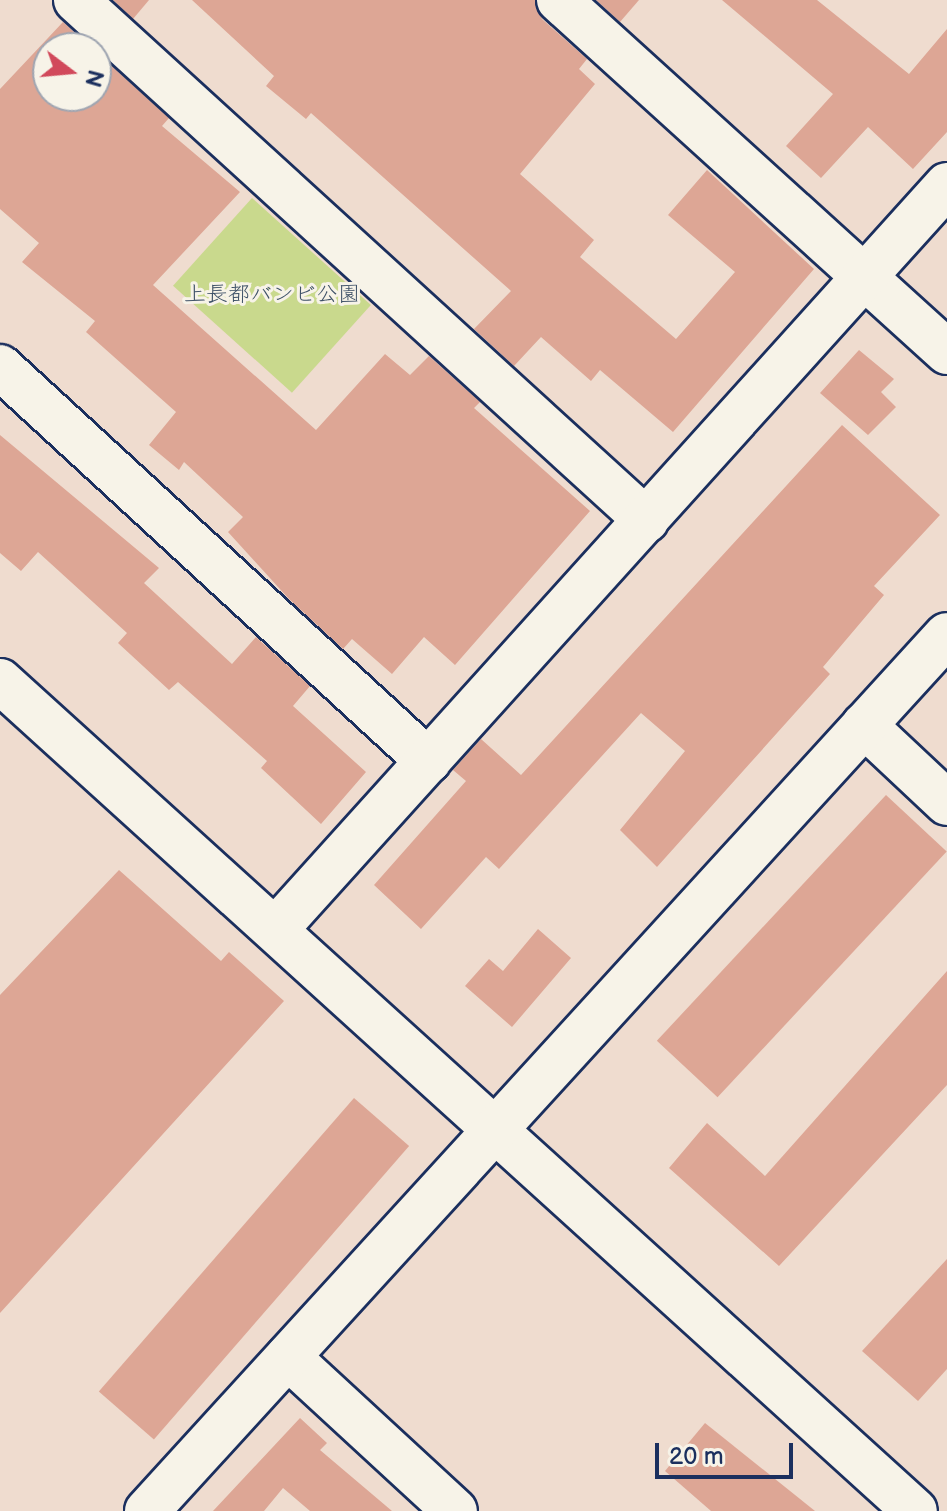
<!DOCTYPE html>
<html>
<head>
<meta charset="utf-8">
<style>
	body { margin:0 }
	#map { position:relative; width:947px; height:1511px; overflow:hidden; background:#efdccf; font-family:"Balsamiq Sans","Klee One",sans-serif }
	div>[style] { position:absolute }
	.green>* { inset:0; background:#c9d98d; transform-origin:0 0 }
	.building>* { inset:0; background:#dda695; transform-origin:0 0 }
	.roads { filter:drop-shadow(2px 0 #1b2f5e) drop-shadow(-2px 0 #1b2f5e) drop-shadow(0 2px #1b2f5e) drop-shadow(0 -2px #1b2f5e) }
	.minor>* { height:44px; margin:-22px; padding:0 22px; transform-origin:22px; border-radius:22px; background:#f7f3e8 }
	.tertiary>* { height:44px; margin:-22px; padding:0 22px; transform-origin:22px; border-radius:22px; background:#f7f3e8 }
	span { translate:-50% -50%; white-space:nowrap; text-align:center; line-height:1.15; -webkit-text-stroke:6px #f7f3e8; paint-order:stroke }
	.park-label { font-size:22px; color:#3e5167 }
	.north { position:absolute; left:32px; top:32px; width:80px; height:80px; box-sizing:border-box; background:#f7f3e8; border:2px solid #9fa5b1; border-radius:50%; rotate:106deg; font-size:22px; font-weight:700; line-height:32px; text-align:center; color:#1b2f5e }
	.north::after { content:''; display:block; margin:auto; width:28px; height:36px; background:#d1495b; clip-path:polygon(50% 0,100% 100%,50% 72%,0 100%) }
	.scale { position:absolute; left:655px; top:1443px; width:138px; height:36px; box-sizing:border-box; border:4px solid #1b2f5e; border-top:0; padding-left:10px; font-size:24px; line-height:28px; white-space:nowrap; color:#1b2f5e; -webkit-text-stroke:6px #f7f3e8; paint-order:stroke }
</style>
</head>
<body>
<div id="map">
	<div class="green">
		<div style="left:252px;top:198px;width:160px;height:118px;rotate:42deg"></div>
	</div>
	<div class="building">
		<div style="clip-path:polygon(113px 0,149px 0,133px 19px)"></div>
		<div style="clip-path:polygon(192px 0,535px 0,542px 19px,587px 59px,579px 69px,595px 84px,520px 174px,594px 240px,580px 257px,676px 339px,735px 272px,668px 215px,707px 170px,814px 269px,673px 432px,600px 370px,591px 381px,541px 337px,514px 366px,474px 329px,511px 291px,311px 113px,306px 119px,266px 86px,274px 76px)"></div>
		<div style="clip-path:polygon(596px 0,639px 0,620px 22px)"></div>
		<div style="clip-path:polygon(722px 0,817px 0,909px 74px,947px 29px,947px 132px,913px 169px,868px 127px,821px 178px,786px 146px,833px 94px)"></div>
		<div style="clip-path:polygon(63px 22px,92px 48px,48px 48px,48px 96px,96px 96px,96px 52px,169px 118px,162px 126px,240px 192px,153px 285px,316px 430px,385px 354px,410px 375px,429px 356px,480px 402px,474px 408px,590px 511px,455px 665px,424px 637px,392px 674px,352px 639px,343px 649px,289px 599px,228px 532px,243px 517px,184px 462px,179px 470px,149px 445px,176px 412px,86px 332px,95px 321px,22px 262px,39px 243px,0 209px,0 89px)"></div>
		<div style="clip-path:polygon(859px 350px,894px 379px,881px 392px,896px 407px,868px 435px,820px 393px)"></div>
		<div style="clip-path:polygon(842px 425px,940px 515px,874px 586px,884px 595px,823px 667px,830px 674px,657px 867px,620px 830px,685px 751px,641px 713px,499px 869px,486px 857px,421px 929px,374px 885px,466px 781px,453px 770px,481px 739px,521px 775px)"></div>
		<div style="clip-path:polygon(0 435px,159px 568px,144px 583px,232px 664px,256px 637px,310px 686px,293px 706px,366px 772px,321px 824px,261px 768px,267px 761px,178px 682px,169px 690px,118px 643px,127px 633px,38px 552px,21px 571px,0 553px)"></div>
		<div style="left:886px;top:795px;width:83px;height:336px;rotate:43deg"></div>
		<div style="clip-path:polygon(119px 870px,221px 961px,229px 952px,284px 1001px,0 1313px,0 995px)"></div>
		<div style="clip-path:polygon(538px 929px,571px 958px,512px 1027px,465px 986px,489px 959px,503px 971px)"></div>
		<div style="clip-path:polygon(947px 971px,947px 1085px,779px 1266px,669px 1168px,707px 1123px,765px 1176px)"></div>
		<div style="left:354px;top:1098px;width:73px;height:389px;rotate:41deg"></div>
		<div style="clip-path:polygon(947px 1259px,947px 1369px,918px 1401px,862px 1351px)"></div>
		<div style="clip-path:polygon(300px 1418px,327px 1443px,320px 1450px,392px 1511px,310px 1511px,283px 1488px,264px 1511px,213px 1511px)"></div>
		<div style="clip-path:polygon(705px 1423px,815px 1511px,711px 1511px,665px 1471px)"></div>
	</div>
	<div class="roads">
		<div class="minor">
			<div style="left:76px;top:0;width:772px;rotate:42.37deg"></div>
			<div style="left:559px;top:0;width:524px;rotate:42.21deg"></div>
			<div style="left:0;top:367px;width:582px;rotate:42.63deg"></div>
			<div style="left:864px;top:725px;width:114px;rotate:43.2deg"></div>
			<div style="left:276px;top:929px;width:1002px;rotate:-47.95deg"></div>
			<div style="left:288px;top:1357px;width:227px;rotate:42.7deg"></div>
		</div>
		<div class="tertiary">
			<div style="left:0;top:681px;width:1235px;rotate:42.21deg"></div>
			<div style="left:147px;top:1511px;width:1186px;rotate:-47.6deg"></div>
		</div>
	</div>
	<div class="park-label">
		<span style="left:272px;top:295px">上長都バンビ公園</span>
	</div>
	<div class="north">N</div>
	<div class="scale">20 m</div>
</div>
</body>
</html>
